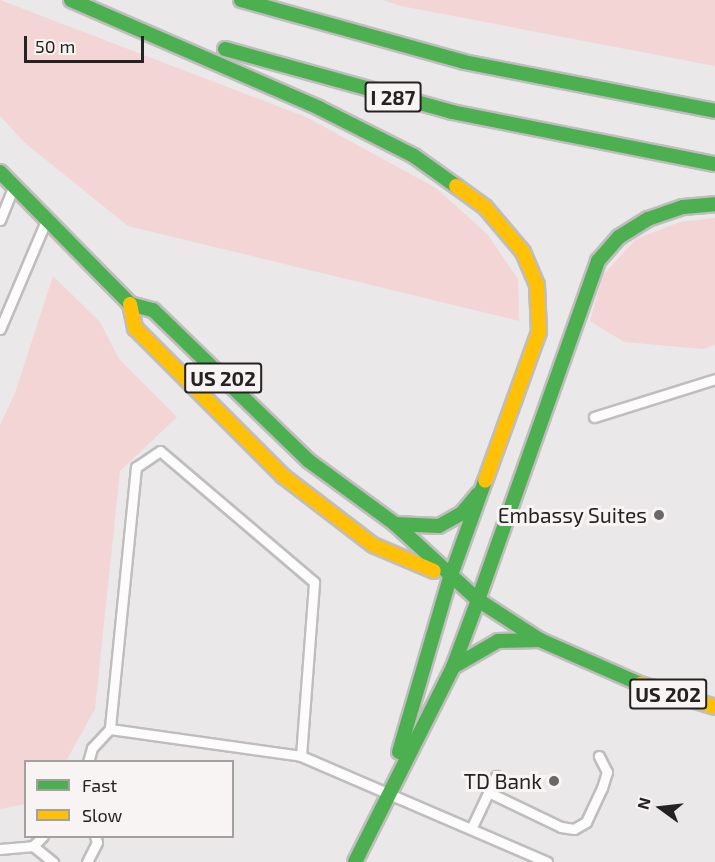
<!DOCTYPE html>
<html>
<head>
<meta charset="utf-8">
<style>
	body { margin:0 }
	#map { position:relative; width:715px; height:862px; overflow:hidden; background:#eae8e8; font-family:"Exo 2",sans-serif }
	div>[style] { position:absolute }
	.green>* { inset:0; background:#f3d5d6 }
	.roads { filter:drop-shadow(2px 0 #bfbdbd) drop-shadow(-2px 0 #bfbdbd) drop-shadow(0 2px #bfbdbd) drop-shadow(0 -2px #bfbdbd) }
	.lane>* { height:9px; margin:-4.5px; padding:0 4.5px; transform-origin:4.5px; border-radius:4.5px; background:#fcfcfc }
	.fast>* { height:14px; margin:-7px; padding:0 7px; transform-origin:7px; border-radius:7px; background:#4caf50 }
	.slow>* { height:14px; margin:-7px; padding:0 7px; transform-origin:7px; border-radius:7px; background:#ffc107 }
	.dots>* { width:16px; height:16px; translate:-50% -50%; box-sizing:border-box; border:3px solid #f8f4f4; border-radius:50% }
	span { translate:-50% -50%; white-space:nowrap; text-align:center; line-height:1.15; -webkit-text-stroke:6px #f8f4f4; paint-order:stroke }
	.shield-label span { padding:2px 4px; background:#f8f4f4; border:2px solid; border-radius:4px; -webkit-text-stroke-width:0 }
	.shield-label { font-size:20px; color:#242222; font-weight:700 }
	.poi-label { font-size:21px; color:#242222 }
	.right { translate:-100% -50%; text-align:right }
	.legend { position:absolute; left:24px; top:760px; width:210px; height:78px; box-sizing:border-box; background:#f8f4f4; border:2px solid #a3a0a0; margin:0; padding:8px 10px; list-style:none; font-size:18px; color:#242222 }
	.legend li { display:flex; align-items:center; gap:12px; height:30px }
	.legend b { width:30px; border:2px solid #a3a0a0 }
	.north { position:absolute; left:631px; top:778px; width:60px; height:60px; -webkit-text-stroke:4px #f8f4f4; paint-order:stroke; rotate:285deg; font-size:16px; font-weight:700; line-height:24px; text-align:center; color:#242222 }
	.north::after { content:''; display:block; margin:auto; width:21px; height:27px; background:#242222; clip-path:polygon(50% 0,100% 100%,50% 72%,0 100%) }
	.scale { position:absolute; left:24px; top:36px; width:120px; height:27px; box-sizing:border-box; border:3px solid #242222; border-top:0; padding-left:8px; font-size:18px; line-height:21px; white-space:nowrap; color:#242222; -webkit-text-stroke:4px #f8f4f4; paint-order:stroke }
</style>
</head>
<body>
<div id="map">
	<div class="green">
		<div style="clip-path:polygon(0 0,306px 117px,436px 188px,487px 234px,518px 279px,519px 321px,128px 226px,25px 143px,0 116px)"></div>
		<div style="clip-path:polygon(383px 0,715px 0,715px 66px,401px 6px)"></div>
		<div style="clip-path:polygon(715px 218px,715px 345px,703px 349px,624px 342px,590px 321px,603px 275px,636px 239px,680px 222px)"></div>
		<div style="clip-path:polygon(53px 276px,100px 322px,119px 359px,177px 417px,120px 471px,95px 709px,66px 761px,26px 762px,25px 804px,0 809px,0 425px,15px 393px)"></div>
	</div>
	<div class="roads">
		<div class="lane">
			<div style="left:0;top:220px;width:35px;rotate:-68deg"></div>
			<div style="left:0;top:329px;width:115px;rotate:-67deg"></div>
			<div style="left:594px;top:417px;width:127px;rotate:-17.4deg"></div>
			<div style="left:301px;top:756px;width:174px;rotate:-85.7deg"></div>
			<div style="left:314px;top:582px;width:202px;rotate:-139.6deg"></div>
			<div style="left:160px;top:451px;width:29px;rotate:146deg"></div>
			<div style="left:136px;top:467px;width:263px;rotate:95.7deg"></div>
			<div style="left:110px;top:729px;width:193px;rotate:8deg"></div>
			<div style="left:301px;top:756px;width:268px;rotate:23.3deg"></div>
			<div style="left:88px;top:762px;width:15px;rotate:-74deg"></div>
			<div style="left:92px;top:748px;width:26px;rotate:-47deg"></div>
			<div style="left:488px;top:792px;width:81px;rotate:25.6deg"></div>
			<div style="left:561px;top:827px;width:13px;rotate:9deg"></div>
			<div style="left:574px;top:829px;width:14px;rotate:-30deg"></div>
			<div style="left:586px;top:822px;width:38px;rotate:-65deg"></div>
			<div style="left:602px;top:788px;width:17px;rotate:-73deg"></div>
			<div style="left:607px;top:772px;width:18px;rotate:-117deg"></div>
			<div style="left:471px;top:829px;width:59px;rotate:-64.7deg"></div>
			<div style="left:33px;top:846px;width:26px;rotate:39deg"></div>
			<div style="left:0;top:849px;width:33px;rotate:-5deg"></div>
			<div style="left:33px;top:846px;width:14px;rotate:-45deg"></div>
			<div style="left:87px;top:862px;width:22px;rotate:-63deg"></div>
			<div style="left:97px;top:842px;width:6px;rotate:-108deg"></div>
		</div>
		<div class="fast">
			<div style="left:71px;top:0;width:270px;rotate:23.5deg"></div>
			<div style="left:319px;top:108px;width:106px;rotate:26.8deg"></div>
			<div style="left:414px;top:156px;width:52px;rotate:35.5deg"></div>
			<div style="left:241px;top:0;width:231px;rotate:15.5deg"></div>
			<div style="left:464px;top:62px;width:256px;rotate:11deg"></div>
			<div style="left:225px;top:49px;width:236px;rotate:15.5deg"></div>
			<div style="left:452px;top:112px;width:268px;rotate:11.2deg"></div>
			<div style="left:0;top:172px;width:185px;rotate:45.4deg"></div>
			<div style="left:130px;top:304px;width:24px;rotate:15deg"></div>
			<div style="left:153px;top:310px;width:217px;rotate:44.1deg"></div>
			<div style="left:309px;top:461px;width:107px;rotate:36.2deg"></div>
			<div style="left:395px;top:524px;width:113px;rotate:42.5deg"></div>
			<div style="left:478px;top:600px;width:74px;rotate:32.8deg"></div>
			<div style="left:540px;top:640px;width:109px;rotate:23.7deg"></div>
			<div style="left:395px;top:524px;width:44px;rotate:2.6deg"></div>
			<div style="left:439px;top:526px;width:26px;rotate:-29deg"></div>
			<div style="left:462px;top:513px;width:25px;rotate:-50deg"></div>
			<div style="left:450px;top:578px;width:103px;rotate:-70.2deg"></div>
			<div style="left:478px;top:600px;width:360px;rotate:-70.5deg"></div>
			<div style="left:598px;top:261px;width:32px;rotate:-49deg"></div>
			<div style="left:619px;top:237px;width:34px;rotate:-32deg"></div>
			<div style="left:648px;top:219px;width:37px;rotate:-19deg"></div>
			<div style="left:683px;top:207px;width:32px;rotate:-5deg"></div>
			<div style="left:453px;top:667px;width:52px;rotate:-30deg"></div>
			<div style="left:498px;top:641px;width:42px;rotate:-1.4deg"></div>
			<div style="left:399px;top:752px;width:181px;rotate:-73.7deg"></div>
			<div style="left:355px;top:862px;width:218px;rotate:-63.3deg"></div>
			<div style="left:453px;top:667px;width:72px;rotate:-69.5deg"></div>
		</div>
		<div class="slow">
			<div style="left:456px;top:186px;width:36px;rotate:36deg"></div>
			<div style="left:485px;top:207px;width:59px;rotate:49.8deg"></div>
			<div style="left:523px;top:252px;width:36px;rotate:67deg"></div>
			<div style="left:537px;top:285px;width:47px;rotate:87.6deg"></div>
			<div style="left:539px;top:332px;width:158px;rotate:109.9deg"></div>
			<div style="left:130px;top:304px;width:25px;rotate:78deg"></div>
			<div style="left:135px;top:328px;width:209px;rotate:45deg"></div>
			<div style="left:283px;top:476px;width:113px;rotate:37.5deg"></div>
			<div style="left:373px;top:545px;width:66px;rotate:23.1deg"></div>
			<div style="left:640px;top:684px;width:78px;rotate:17deg"></div>
		</div>
	</div>
	<div class="dots">
		<div style="left:659px;top:515px;background:#696767"></div>
		<div style="left:554px;top:781px;background:#696767"></div>
	</div>
	<div class="shield-label">
		<span style="left:393px;top:97px">I 287</span>
		<span style="left:223px;top:378px">US 202</span>
		<span style="left:668px;top:694px">US 202</span>
	</div>
	<div class="poi-label">
		<span class="right" style="left:647px;top:515px">Embassy Suites</span>
		<span class="right" style="left:542px;top:781px">TD Bank</span>
	</div>
	<ul class="legend">
	<li><b style="height:8px;background:#4caf50"></b>Fast</li>
	<li><b style="height:8px;background:#ffc107"></b>Slow</li>
	</ul>
	<div class="north">N</div>
	<div class="scale">50 m</div>
</div>
</body>
</html>
